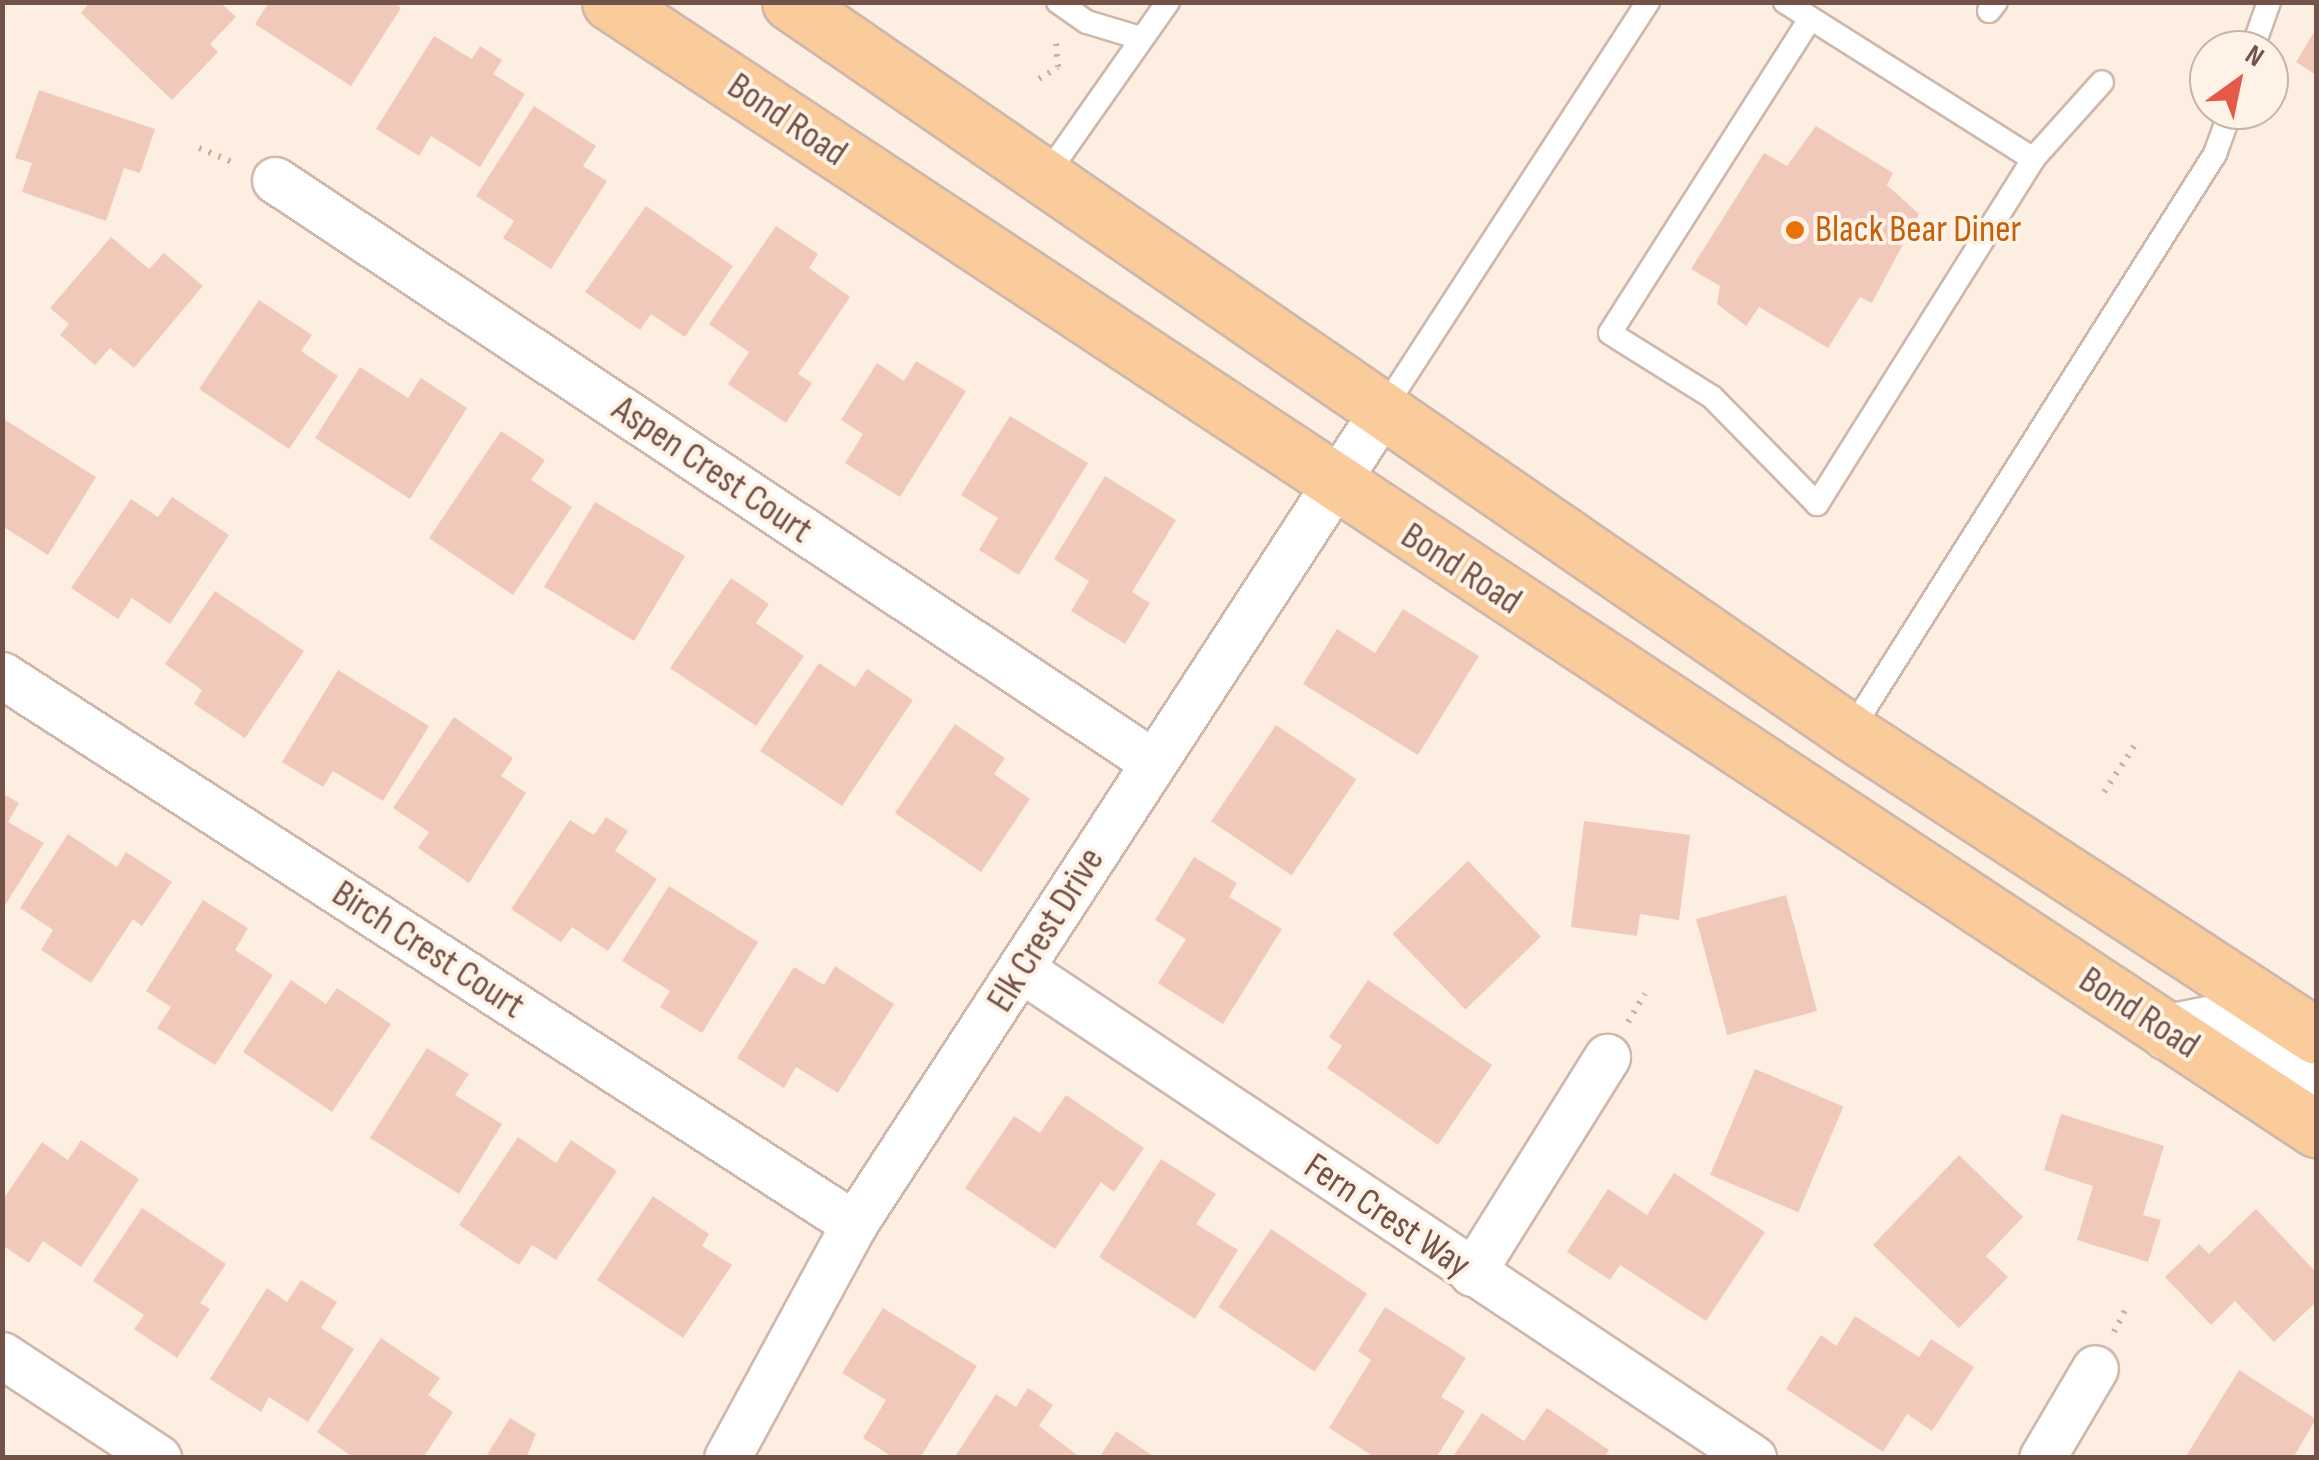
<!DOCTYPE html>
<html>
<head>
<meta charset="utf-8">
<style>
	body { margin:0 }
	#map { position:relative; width:2319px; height:1460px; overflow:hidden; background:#fcefe2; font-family:"Sofia Sans Condensed",sans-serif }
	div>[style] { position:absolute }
	.building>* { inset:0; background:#f1c9ba; transform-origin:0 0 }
	.path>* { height:6px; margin-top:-3px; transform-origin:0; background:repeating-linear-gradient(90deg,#d5ac9d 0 2.5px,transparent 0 10.5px) }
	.roads { filter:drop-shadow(2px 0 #cfb7ac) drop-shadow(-2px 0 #cfb7ac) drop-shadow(0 2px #cfb7ac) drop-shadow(0 -2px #cfb7ac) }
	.lane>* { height:22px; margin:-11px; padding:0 11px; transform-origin:11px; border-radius:11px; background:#fff }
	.street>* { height:45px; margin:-22.5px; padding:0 22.5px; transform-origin:22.5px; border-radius:22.5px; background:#fff }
	.secondary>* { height:55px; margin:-27.5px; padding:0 27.5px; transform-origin:27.5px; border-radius:27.5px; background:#fff }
	.primary>* { height:55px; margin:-27.5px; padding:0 27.5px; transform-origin:27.5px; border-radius:27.5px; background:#facb9b }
	.dots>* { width:28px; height:28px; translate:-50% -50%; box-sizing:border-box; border:5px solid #fff3e8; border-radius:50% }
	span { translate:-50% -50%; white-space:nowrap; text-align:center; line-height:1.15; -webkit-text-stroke:8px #fff3e8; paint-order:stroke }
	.street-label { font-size:38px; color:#735349 }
	.food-label { font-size:38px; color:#c56008 }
	.left { translate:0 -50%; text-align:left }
	.frame { position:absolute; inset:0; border:5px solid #735349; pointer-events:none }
	.north { position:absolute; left:2189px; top:30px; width:100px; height:100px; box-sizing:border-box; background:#fff3e8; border:2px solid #c7b3a8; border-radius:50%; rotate:33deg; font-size:28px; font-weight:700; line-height:40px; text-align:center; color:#735349 }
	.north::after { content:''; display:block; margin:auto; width:35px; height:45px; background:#e45948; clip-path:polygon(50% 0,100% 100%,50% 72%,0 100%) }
</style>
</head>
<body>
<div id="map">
	<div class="building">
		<div style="clip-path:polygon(90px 2px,220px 2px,236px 17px,210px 44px,218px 52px,172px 100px,81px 13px)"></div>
		<div style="clip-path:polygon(269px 2px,393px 2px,401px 8px,351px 86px,255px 24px)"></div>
		<div style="clip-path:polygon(2316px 29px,2316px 75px,2296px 62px)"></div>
		<div style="clip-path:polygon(434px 36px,472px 59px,480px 46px,502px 60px,493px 74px,525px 94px,480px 167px,431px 136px,419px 156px,376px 129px)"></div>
		<div style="clip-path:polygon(39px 90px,155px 129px,140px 173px,124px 168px,106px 221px,22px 192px,32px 163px,15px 158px)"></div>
		<div style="clip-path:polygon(534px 106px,596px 146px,583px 166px,607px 181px,551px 269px,503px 238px,514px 221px,476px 196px)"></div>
		<div style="clip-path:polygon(1816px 126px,1893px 173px,1887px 185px,1919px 214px,1872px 303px,1860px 297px,1828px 348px,1759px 307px,1746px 326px,1717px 304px,1720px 286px,1691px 269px,1764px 153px,1787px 166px)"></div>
		<div style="clip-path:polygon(646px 206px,733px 266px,685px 337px,651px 314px,640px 330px,585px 292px)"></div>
		<div style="clip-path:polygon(776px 226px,818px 254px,809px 268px,850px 297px,798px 374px,812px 383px,786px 423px,728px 384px,749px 352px,709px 324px)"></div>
		<div style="clip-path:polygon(111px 237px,149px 269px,164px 253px,203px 286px,134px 368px,110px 348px,95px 365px,60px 335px,69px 324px,50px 308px)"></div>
		<div style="clip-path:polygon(259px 300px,312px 335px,301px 351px,338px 376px,289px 449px,199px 389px)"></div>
		<div style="clip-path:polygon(916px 361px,966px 391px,900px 497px,845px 463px,863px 434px,841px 420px,877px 363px,904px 381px)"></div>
		<div style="clip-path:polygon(360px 367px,408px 398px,421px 378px,467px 408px,410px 499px,315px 438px)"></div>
		<div style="clip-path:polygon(1010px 416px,1088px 463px,1019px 575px,979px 550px,998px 518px,961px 495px)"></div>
		<div style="clip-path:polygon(2px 418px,96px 477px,48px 555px,2px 526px)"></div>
		<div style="clip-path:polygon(501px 431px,545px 460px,531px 480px,572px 507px,513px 595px,429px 538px)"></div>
		<div style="clip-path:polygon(1105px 476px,1176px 520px,1132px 592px,1150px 603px,1125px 644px,1071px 611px,1089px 581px,1054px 559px)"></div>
		<div style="clip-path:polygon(172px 497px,229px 535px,170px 624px,132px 598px,118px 619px,71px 588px,131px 499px,158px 517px)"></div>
		<div style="left:595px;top:502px;width:105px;height:99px;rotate:31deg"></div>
		<div style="clip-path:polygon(731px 578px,769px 604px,756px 623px,804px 656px,756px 726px,670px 668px)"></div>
		<div style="clip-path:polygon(215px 591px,304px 651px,245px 738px,194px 704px,202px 690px,165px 664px)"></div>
		<div style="clip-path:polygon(1403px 609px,1479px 656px,1418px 755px,1303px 684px,1337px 629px,1375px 653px)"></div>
		<div style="clip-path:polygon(819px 663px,855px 687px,867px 669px,913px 700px,842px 806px,760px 751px)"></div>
		<div style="clip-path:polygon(338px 670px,429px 726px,383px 801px,333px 771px,323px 787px,282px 762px)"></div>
		<div style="clip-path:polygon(454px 717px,513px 758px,501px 776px,526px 793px,469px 883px,418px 848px,429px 832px,393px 808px)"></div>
		<div style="clip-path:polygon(955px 724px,1005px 758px,994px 774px,1030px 799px,981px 872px,895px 813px)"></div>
		<div style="left:1276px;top:725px;width:97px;height:116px;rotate:34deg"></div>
		<div style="clip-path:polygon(2px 793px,19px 803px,8px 822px,44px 843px,2px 910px)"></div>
		<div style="clip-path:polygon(606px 817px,628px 831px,615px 851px,657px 879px,608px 951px,572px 927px,561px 942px,511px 909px,570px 820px,594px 835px)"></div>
		<div style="clip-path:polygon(1584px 821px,1690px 835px,1679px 920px,1640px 914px,1637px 936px,1571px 927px)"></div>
		<div style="clip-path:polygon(68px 834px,117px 867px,126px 852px,172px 882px,142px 926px,133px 919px,91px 983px,41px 950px,53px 930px,20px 908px)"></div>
		<div style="clip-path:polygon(1194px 857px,1237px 883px,1229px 897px,1282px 929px,1223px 1024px,1158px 983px,1186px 939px,1155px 920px)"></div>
		<div style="left:1468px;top:861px;width:105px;height:105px;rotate:46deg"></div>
		<div style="clip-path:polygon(669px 886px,758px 942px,702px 1033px,660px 1007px,670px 991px,622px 961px)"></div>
		<div style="left:1786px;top:895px;width:120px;height:93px;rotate:75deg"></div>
		<div style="clip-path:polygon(203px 900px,248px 928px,235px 950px,273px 975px,215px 1065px,157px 1028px,171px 1007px,146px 991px)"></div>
		<div style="clip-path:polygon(835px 966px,894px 1004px,838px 1093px,796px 1067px,784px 1088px,737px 1058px,794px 967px,824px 985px)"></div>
		<div style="clip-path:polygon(291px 980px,326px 1004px,337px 988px,391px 1024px,332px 1112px,243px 1052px)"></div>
		<div style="clip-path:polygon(1368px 980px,1492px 1065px,1438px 1145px,1327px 1068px,1342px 1046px,1329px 1037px)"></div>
		<div style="clip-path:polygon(427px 1048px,469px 1074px,455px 1095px,502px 1124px,459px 1194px,370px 1138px)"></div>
		<div style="left:1755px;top:1069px;width:96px;height:115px;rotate:23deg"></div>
		<div style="clip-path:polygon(1066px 1095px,1144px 1148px,1114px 1192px,1101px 1182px,1055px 1249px,965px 1188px,1014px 1116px,1040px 1133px)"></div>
		<div style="clip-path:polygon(2061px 1114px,2164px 1146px,2143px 1215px,2161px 1220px,2148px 1262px,2077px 1240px,2093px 1186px,2044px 1170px)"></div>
		<div style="clip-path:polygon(518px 1137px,556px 1163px,571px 1140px,617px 1171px,556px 1260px,532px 1245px,519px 1265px,459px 1225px)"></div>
		<div style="clip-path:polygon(81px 1140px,139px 1179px,81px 1267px,43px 1241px,29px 1263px,2px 1245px,2px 1201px,42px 1142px,68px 1160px)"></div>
		<div style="clip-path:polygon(1959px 1155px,2023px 1217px,1986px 1256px,2008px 1277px,1959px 1328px,1873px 1245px)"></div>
		<div style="clip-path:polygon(1161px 1159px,1216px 1194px,1196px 1224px,1238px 1250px,1195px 1319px,1099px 1257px)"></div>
		<div style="clip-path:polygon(1674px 1173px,1765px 1232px,1706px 1321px,1620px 1265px,1610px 1280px,1567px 1252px,1608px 1189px,1647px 1215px)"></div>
		<div style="clip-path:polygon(653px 1196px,709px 1234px,702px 1246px,732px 1265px,683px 1338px,597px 1280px)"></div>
		<div style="clip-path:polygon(142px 1208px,226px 1264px,200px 1303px,210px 1309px,177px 1358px,134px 1329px,144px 1315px,93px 1281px)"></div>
		<div style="clip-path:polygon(2256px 1209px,2316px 1272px,2316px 1302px,2274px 1342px,2235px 1301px,2211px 1325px,2165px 1277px,2199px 1244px,2209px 1254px)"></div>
		<div style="left:1271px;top:1229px;width:116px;height:94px;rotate:34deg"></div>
		<div style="clip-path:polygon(301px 1280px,337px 1302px,321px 1328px,354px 1349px,308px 1422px,269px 1397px,261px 1412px,210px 1379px,267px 1288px,287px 1302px)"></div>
		<div style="clip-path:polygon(1385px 1307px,1466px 1358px,1441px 1397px,1465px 1411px,1436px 1458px,1376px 1458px,1329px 1428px,1371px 1360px,1358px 1351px)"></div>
		<div style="clip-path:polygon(883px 1308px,977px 1366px,920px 1458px,894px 1458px,863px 1438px,886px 1400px,842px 1373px)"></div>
		<div style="clip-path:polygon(1855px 1316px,1919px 1357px,1931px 1339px,1974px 1367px,1932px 1431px,1907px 1414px,1883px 1452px,1786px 1389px,1821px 1335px,1836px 1346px)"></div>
		<div style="clip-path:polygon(381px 1338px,440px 1378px,428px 1395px,453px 1412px,423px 1458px,354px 1458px,317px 1432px)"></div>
		<div style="clip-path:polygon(2239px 1370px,2316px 1419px,2293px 1458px,2185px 1458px)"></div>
		<div style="clip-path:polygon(1028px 1388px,1053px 1405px,1039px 1426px,1081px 1458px,954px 1458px,996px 1394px,1016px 1407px)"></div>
		<div style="clip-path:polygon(1547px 1408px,1609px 1450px,1604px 1458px,1452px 1458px,1482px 1413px,1524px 1441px)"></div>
		<div style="clip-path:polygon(510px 1418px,536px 1434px,526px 1458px,485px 1458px)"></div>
		<div style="clip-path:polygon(1116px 1431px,1156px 1458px,1099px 1458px)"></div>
	</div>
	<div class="path">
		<div style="left:1039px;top:79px;width:22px;rotate:-32deg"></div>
		<div style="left:1058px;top:67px;width:25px;rotate:-95deg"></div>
		<div style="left:199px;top:148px;width:41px;rotate:22.8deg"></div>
		<div style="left:2104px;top:792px;width:56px;rotate:-56.6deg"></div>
		<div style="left:1628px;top:1022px;width:33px;rotate:-59deg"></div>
		<div style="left:2114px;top:1332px;width:28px;rotate:-63deg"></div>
	</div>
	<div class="roads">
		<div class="lane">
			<div style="left:1058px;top:2px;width:35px;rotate:35deg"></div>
			<div style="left:1087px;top:22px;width:55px;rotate:16.8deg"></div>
			<div style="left:1785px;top:2px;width:294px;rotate:32.3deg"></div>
			<div style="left:1989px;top:11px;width:11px;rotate:-52deg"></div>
			<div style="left:1810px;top:19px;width:372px;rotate:122.5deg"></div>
			<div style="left:1610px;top:333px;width:120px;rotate:32.1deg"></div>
			<div style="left:1712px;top:397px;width:150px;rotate:45.5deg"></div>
			<div style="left:1817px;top:504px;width:407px;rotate:-57.9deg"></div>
			<div style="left:2033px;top:159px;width:103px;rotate:-48.1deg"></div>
			<div style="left:2252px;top:50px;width:51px;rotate:-70.5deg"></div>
			<div style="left:1045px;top:177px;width:214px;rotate:-54.9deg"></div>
			<div style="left:1383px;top:410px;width:487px;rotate:-57deg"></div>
			<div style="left:1850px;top:732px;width:684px;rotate:-57.73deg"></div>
			<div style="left:2215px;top:154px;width:47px;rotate:-70deg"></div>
		</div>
		<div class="street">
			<div style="left:275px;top:180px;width:1050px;rotate:33.54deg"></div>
			<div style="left:2px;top:675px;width:1014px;rotate:32.8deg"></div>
			<div style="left:1024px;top:971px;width:877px;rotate:33.74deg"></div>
			<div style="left:1472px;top:1273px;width:255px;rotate:-58deg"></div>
			<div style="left:2px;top:1355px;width:187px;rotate:33.4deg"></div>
			<div style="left:727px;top:1458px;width:266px;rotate:-61.5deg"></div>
			<div style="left:854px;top:1224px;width:967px;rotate:-56.98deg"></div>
			<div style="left:2042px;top:1458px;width:104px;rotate:-59.5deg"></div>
		</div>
		<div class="secondary">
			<div style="left:2168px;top:1032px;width:51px;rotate:-11.3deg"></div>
			<div style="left:2218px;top:1022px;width:110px;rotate:26.6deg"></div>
		</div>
		<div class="primary">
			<div style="left:610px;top:2px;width:2045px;rotate:33.45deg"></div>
			<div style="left:790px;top:2px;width:1287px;rotate:34.55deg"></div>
			<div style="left:1850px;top:732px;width:556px;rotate:33.12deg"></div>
		</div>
	</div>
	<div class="dots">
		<div style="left:1795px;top:230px;background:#e8710a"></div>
	</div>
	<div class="street-label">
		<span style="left:787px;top:120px;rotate:34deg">Bond Road</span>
		<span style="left:712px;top:470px;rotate:34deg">Aspen Crest Court</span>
		<span style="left:1461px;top:569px;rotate:33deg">Bond Road</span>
		<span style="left:1046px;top:930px;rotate:-58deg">Elk Crest Drive</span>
		<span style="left:428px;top:950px;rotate:33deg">Birch Crest Court</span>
		<span style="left:2139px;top:1013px;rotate:33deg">Bond Road</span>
		<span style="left:1387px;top:1216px;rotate:34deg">Fern Crest Way</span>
	</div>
	<div class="food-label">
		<span class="left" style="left:1815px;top:230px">Black Bear Diner</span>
	</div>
	<div class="frame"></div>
	<div class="north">N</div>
</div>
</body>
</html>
